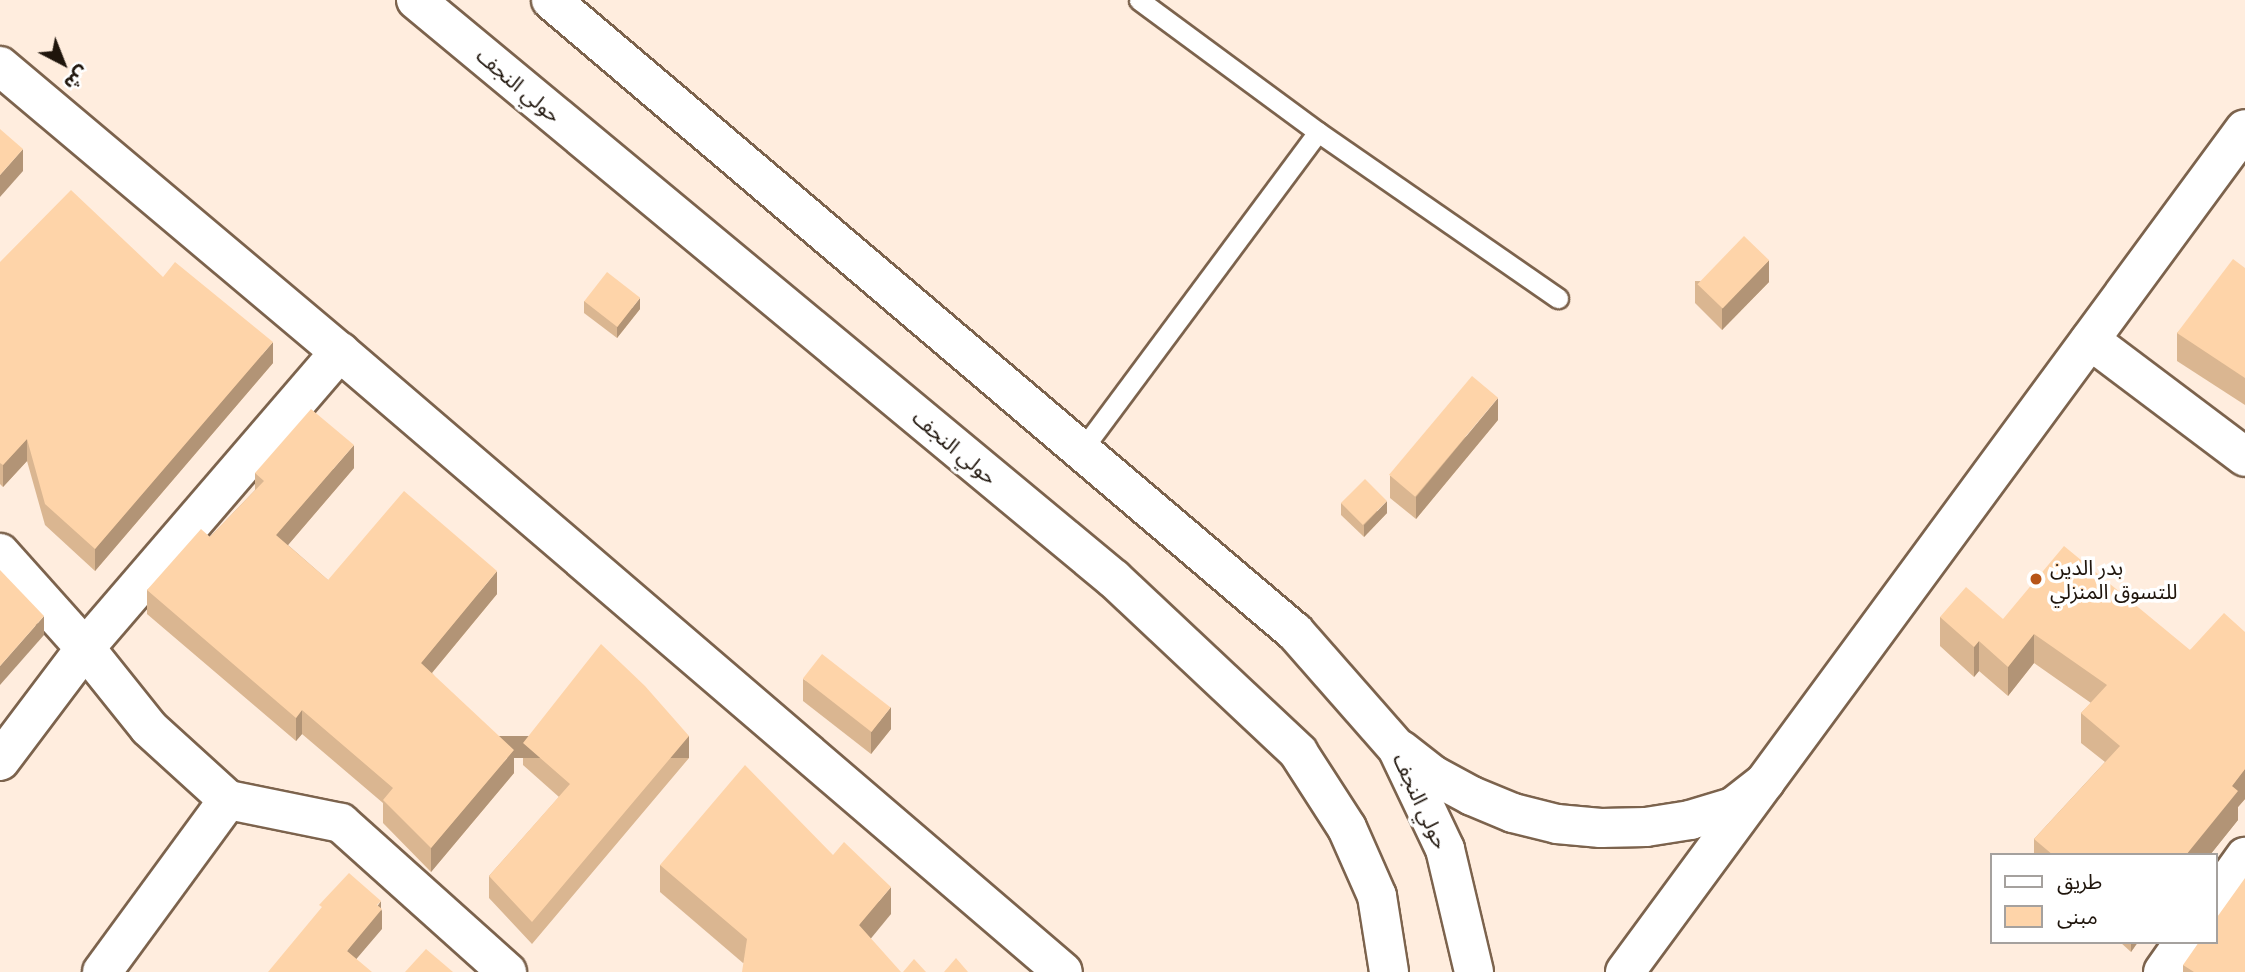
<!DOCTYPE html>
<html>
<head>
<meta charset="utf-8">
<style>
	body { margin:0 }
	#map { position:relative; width:2245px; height:972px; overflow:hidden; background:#ffedde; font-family:Lato,"Noto Sans Arabic",sans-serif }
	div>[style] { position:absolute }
	.roads { filter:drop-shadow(2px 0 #7c634d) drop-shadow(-2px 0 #7c634d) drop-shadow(0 2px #7c634d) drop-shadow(0 -2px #7c634d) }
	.service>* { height:19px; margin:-9.5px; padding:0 9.5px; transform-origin:9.5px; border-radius:9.5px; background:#fff }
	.minor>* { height:38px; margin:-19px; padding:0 19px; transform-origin:19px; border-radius:19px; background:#fff }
	.tertiary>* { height:38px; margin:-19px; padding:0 19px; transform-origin:19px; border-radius:19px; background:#fff }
	.primary>* { height:38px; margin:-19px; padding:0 19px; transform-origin:19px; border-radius:19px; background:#fff }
	.wall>* { inset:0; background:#dab691 }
	.shaded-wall>* { inset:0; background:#b29476; transform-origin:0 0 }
	.building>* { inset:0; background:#fed4a9; transform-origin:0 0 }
	.dots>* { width:19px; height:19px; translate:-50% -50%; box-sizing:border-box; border:4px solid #fff; border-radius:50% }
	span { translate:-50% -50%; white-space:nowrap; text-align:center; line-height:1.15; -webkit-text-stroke:7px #fff; paint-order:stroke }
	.street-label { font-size:21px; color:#1f150c }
	.poi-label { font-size:21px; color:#1f150c }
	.left { translate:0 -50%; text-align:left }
	.legend { position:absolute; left:1990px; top:853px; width:228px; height:91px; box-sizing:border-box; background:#fff; border:2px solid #a5a19e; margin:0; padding:9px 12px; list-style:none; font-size:21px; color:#1f150c }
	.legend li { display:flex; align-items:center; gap:14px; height:35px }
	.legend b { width:35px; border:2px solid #a5a19e }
	.north { position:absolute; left:28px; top:28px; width:70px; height:70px; -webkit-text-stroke:5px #fff; paint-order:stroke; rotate:138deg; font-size:19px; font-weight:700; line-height:28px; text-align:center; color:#1f150c }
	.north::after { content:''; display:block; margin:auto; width:24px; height:32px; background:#1f150c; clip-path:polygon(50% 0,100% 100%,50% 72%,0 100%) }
</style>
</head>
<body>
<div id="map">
	<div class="roads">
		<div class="service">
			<div style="left:1139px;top:0;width:222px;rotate:36.4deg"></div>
			<div style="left:1318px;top:132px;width:292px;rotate:34.7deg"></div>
			<div style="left:1081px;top:451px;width:397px;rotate:-53.4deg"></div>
		</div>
		<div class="minor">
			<div style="left:0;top:66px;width:444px;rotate:40.1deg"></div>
			<div style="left:340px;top:352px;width:952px;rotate:40.61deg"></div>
			<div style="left:2090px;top:340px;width:194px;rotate:37deg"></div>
			<div style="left:0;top:553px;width:127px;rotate:48.2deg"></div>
			<div style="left:85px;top:648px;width:102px;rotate:51.3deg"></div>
			<div style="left:149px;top:728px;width:107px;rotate:42.3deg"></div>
			<div style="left:228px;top:800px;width:115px;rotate:11.5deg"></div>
			<div style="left:341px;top:823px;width:223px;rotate:41.9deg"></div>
			<div style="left:0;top:761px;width:141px;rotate:-53deg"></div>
			<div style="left:85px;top:648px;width:391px;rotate:-49.3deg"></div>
			<div style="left:2215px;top:899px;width:52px;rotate:-54.5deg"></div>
			<div style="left:102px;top:972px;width:213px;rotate:-53.8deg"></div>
			<div style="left:2163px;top:972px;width:37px;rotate:-55deg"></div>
		</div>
		<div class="tertiary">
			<div style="left:1625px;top:972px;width:1046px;rotate:-53.67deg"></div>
		</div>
		<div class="primary">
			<div style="left:416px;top:0;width:907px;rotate:39.68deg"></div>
			<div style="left:1114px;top:579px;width:253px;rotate:43.2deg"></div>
			<div style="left:1298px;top:752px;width:90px;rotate:57.2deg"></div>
			<div style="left:1347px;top:828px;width:74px;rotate:66.2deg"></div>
			<div style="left:1377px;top:896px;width:77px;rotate:81deg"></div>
			<div style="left:551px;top:0;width:976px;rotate:40.35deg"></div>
			<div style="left:1295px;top:632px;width:154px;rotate:48.7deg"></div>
			<div style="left:1397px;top:748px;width:112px;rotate:64.6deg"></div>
			<div style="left:1445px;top:849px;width:126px;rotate:76.7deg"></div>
			<div style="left:1401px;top:750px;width:41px;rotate:38deg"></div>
			<div style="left:1433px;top:775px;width:44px;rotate:28.3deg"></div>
			<div style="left:1472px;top:796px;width:44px;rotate:22.5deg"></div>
			<div style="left:1513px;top:813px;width:45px;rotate:14deg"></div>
			<div style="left:1557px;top:824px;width:44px;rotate:5.2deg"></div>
			<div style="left:1601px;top:828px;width:45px;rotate:-1.3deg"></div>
			<div style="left:1646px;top:827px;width:45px;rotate:-9deg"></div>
			<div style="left:1690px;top:820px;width:45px;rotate:-16.8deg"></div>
			<div style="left:1733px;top:807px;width:41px;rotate:-38deg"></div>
		</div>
	</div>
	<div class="wall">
		<div style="clip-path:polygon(0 262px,163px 277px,273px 363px,95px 571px,45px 525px,27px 461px,3px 487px,0 484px)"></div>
		<div style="clip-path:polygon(2245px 268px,2245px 405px,2177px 361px,2177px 333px)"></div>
		<div style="clip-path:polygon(1695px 281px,1769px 282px,1722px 330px,1695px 303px)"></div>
		<div style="clip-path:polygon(584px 301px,640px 309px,617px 338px,584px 313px)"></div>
		<div style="clip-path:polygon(1498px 420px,1416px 519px,1390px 498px,1390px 476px)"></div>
		<div style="clip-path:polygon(354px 468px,288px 545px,328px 580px,497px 594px,432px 673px,514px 773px,431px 872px,383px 823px,383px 803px,302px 734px,296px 741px,147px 614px,147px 590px,210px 537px,255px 490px,255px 473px)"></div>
		<div style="clip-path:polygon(1341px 503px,1387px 513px,1364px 537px,1341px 515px)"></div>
		<div style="clip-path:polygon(1940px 617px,2003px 619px,2190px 650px,2245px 632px,2245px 799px,2238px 807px,2238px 820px,2210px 855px,2034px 855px,2034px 839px,2105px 762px,2081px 743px,2081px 713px,2091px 703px,2034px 663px,2008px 696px,1979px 671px,1974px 677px,1940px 646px)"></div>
		<div style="clip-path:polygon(803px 679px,891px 729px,871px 754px,803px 701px)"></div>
		<div style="clip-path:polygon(523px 743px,689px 758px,532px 944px,489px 898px,489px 876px,559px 797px,523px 765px)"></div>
		<div style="clip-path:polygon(833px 855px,891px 914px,743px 963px,660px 892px,660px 865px)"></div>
		<div style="clip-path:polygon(2120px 942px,2138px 942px,2131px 952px)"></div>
		<div style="clip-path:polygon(2183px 965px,2245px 972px,2183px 972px)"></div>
	</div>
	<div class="shaded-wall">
		<div style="clip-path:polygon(23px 149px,23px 171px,0 197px,0 175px)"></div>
		<div style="clip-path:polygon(1769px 260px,1769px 282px,1722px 330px,1722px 308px)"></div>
		<div style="clip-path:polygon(640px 298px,640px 309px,617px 338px,617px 327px)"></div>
		<div style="clip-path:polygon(273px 342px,273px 363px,95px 571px,95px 549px)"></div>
		<div style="clip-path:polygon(1498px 398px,1498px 420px,1416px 519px,1416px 497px)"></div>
		<div style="clip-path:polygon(27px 439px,27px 461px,3px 487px,3px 465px)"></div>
		<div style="clip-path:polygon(354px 445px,354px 468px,276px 559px,276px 535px)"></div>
		<div style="clip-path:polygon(1387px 501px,1387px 513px,1364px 537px,1364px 525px)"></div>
		<div style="clip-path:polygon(497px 571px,497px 594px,421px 686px,421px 663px)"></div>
		<div style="clip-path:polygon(44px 616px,44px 635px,0 685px,0 666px)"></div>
		<div style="clip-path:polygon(2034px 634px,2034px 663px,2008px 696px,2008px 667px)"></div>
		<div style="clip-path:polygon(1979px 641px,1979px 671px,1974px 677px,1974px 647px)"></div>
		<div style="clip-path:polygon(891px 707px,891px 729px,871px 754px,871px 732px)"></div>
		<div style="clip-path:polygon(302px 710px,302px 734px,296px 741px,296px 718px)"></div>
		<div style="left:689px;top:736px;width:22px;height:243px;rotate:90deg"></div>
		<div style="clip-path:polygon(514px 750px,514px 773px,431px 872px,431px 848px)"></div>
		<div style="clip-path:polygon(2245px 769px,2245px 799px,2238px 807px,2238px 820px,2210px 855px,2186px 855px,2232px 786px)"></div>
		<div style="clip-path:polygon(891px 887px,891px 914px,859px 953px,859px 925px)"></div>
		<div style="clip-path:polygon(381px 901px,381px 911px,382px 909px,382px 929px,347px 970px,347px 951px)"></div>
		<div style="clip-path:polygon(2131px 942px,2138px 942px,2131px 952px)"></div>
	</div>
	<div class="building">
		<div style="clip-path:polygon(0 129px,23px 149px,0 175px)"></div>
		<div style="clip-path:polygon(71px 190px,163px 277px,175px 262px,273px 342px,95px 549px,45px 504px,27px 439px,3px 465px,0 463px,0 262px)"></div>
		<div style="left:1744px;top:236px;width:35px;height:67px;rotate:44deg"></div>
		<div style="clip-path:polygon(2233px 259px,2245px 268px,2245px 378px,2177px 333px)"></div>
		<div style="left:607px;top:272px;width:42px;height:37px;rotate:38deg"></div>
		<div style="left:1472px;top:376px;width:34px;height:129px;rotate:40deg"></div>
		<div style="clip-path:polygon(311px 409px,354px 445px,276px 535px,328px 580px,404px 491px,497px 571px,421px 663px,514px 750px,431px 848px,383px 800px,393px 788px,302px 710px,296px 718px,147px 590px,201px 529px,210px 537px,264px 481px,255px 473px)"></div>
		<div style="left:1365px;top:479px;width:31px;height:34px;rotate:45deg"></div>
		<div style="clip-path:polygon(2064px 546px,2190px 650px,2224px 613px,2245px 632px,2245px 769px,2232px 786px,2238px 791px,2186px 855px,2053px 855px,2034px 839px,2120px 746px,2081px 713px,2107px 685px,2034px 634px,2008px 667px,1979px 641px,1974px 647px,1940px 617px,1966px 587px,2003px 619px)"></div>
		<div style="clip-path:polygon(0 570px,44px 616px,0 666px)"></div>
		<div style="clip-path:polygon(601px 644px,645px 686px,689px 736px,532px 922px,489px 876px,570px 784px,523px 743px)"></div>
		<div style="left:822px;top:654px;width:87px;height:31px;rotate:38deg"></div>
		<div style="clip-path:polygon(745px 765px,833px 855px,844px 842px,891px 887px,859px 925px,901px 972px,742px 972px,747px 939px,660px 865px)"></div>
		<div style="clip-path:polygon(349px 873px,381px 901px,377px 905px,382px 909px,347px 951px,372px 972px,268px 972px,322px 907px,319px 905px)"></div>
		<div style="clip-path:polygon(2245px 878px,2245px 972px,2194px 972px,2183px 965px,2199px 942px,2215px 942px,2215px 920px)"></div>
		<div style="clip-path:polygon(426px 949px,453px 972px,405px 972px)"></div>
		<div style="clip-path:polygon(956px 958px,968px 972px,944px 972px)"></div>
		<div style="clip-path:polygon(914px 959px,926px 972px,903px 972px)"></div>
	</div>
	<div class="dots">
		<div style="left:2036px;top:579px;background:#b75518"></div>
	</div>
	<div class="street-label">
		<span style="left:519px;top:85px;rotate:40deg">حولي النجف</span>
		<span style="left:955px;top:447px;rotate:40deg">حولي النجف</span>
		<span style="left:1421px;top:801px;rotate:65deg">حولي النجف</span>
	</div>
	<div class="poi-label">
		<span class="left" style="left:2050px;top:579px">بدر الدين<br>للتسوق المنزلي</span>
	</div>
	<ul class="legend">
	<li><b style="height:9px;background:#fff"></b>طريق</li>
	<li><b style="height:19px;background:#fed4a9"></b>مبنى</li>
	</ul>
	<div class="north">ش</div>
</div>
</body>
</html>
